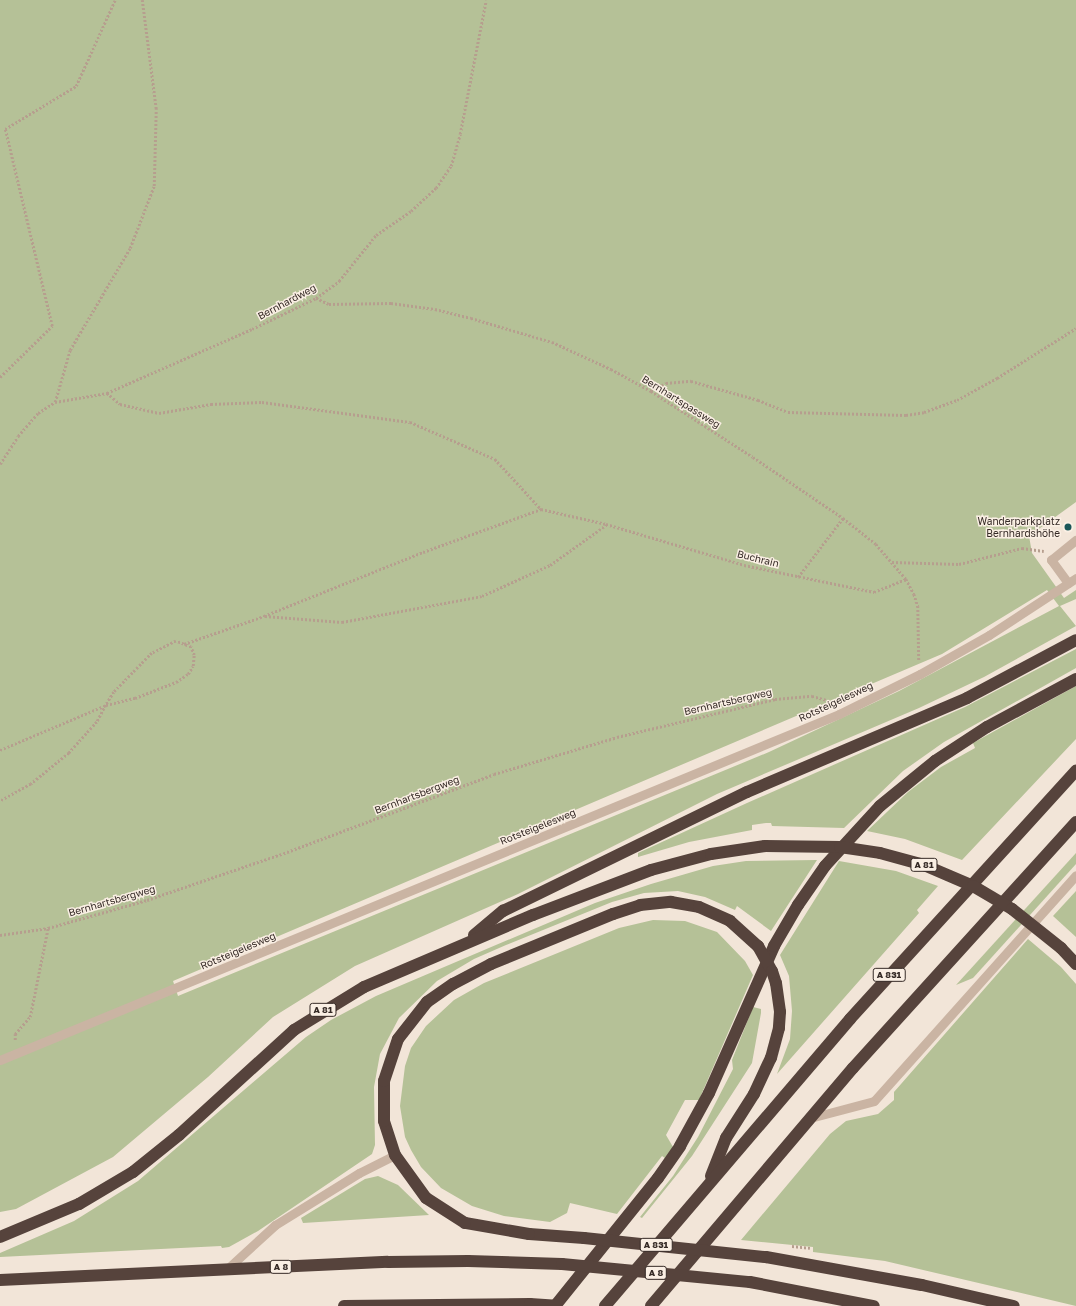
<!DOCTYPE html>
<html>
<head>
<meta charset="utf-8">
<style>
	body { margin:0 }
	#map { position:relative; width:1076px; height:1306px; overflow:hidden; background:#f2e5d8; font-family:"Golos Text",sans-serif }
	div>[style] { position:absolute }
	.green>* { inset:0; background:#b5c197 }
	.path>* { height:2.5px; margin-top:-1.25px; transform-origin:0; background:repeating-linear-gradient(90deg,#b69e8e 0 2px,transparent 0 4px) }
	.service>* { height:9px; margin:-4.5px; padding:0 4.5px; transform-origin:4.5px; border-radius:4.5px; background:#cab4a3 }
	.motorway>* { height:12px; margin:-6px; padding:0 6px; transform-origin:6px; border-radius:6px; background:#56433c }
	.motorway-bridge>* { height:12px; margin:-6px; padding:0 6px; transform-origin:6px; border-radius:6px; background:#56433c }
	.dots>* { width:11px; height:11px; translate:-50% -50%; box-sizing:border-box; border:2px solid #faefe4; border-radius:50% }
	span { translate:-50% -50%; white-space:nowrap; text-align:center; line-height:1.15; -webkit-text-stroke:3px #faefe4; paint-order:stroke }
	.shield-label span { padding:1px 3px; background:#faefe4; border:1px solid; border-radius:3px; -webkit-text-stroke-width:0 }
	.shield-label { font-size:9px; color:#352a26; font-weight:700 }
	.street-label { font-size:10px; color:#352a26 }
	.poi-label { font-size:10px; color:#352a26 }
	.right { translate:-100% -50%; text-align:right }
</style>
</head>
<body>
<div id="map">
	<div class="green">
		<div style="clip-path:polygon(evenodd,0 0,1076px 0,1076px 502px,1029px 536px,1032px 553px,1064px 598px,1076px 590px,1076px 599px,1060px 606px,1076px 626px,984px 677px,919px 708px,717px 794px,518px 894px,355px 966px,273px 1017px,208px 1077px,113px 1157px,16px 1209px,0 1212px,0 0,1047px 590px,1059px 606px,899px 691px,769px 752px,178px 996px,173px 981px,942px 654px,1047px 590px)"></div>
		<div style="clip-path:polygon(1076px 649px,1076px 668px,944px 742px,903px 771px,844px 828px,772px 826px,771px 823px,766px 823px,752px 825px,752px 830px,689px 842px,638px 857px,638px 853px,747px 803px,965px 707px)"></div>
		<div style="clip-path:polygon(1076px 686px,1076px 739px,962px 860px,905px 839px,867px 831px,908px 792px,941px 767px,975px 748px,973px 743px)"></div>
		<div style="clip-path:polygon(1076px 853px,1076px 864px,973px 978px,956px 985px)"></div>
		<div style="clip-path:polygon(817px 860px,771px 931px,737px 906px,735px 910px,705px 897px,678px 891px,644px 893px,612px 902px,506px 945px,474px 959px,437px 981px,399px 1018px,380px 1054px,374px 1087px,375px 1145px,372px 1154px,258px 1231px,229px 1247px,222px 1248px,221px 1246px,0 1257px,0 1253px,74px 1221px,138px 1181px,306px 1037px,331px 1020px,376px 996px,595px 903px,651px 884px,713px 866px,746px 861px)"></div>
		<div style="clip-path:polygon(839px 861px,896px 871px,938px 886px,917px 910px,919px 913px,777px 1074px,790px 1039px,792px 1011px,789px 976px,780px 955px)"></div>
		<div style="clip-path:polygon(1076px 891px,1076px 937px,1053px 916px)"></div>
		<div style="clip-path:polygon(653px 920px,685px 921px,717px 932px,745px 961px,753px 975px,699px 1100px,685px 1100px,666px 1135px,673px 1147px,665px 1158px,662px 1156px,617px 1214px,570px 1203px,567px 1213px,550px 1222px,504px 1216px,472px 1206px,441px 1188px,421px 1167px,411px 1150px,405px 1137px,400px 1106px,405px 1066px,411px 1048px,426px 1026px,454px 1000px,484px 983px,619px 928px)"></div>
		<div style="clip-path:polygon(1028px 939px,1061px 967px,1076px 984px,1076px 1306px,885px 1261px,813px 1252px,813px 1247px,741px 1240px,830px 1134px,846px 1121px,878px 1114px,894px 1100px,894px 1092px)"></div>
		<div style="clip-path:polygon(753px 1007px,761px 1009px,761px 1013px,752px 1063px,692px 1156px,642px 1218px,640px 1217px,673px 1176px,698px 1137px,733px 1069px,732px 1060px)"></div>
		<div style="clip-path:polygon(378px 1176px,398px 1185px,429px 1215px,303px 1223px,301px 1218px,365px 1179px)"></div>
	</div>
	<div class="path">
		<div style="left:316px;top:298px;width:14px;rotate:25deg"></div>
		<div style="left:329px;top:304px;width:62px;rotate:-0.9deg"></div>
		<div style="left:391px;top:303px;width:44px;rotate:7.8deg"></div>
		<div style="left:435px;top:309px;width:37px;rotate:14deg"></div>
		<div style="left:471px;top:318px;width:84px;rotate:16.5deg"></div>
		<div style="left:552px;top:342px;width:65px;rotate:24.6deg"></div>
		<div style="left:611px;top:369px;width:46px;rotate:28.8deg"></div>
		<div style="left:651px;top:391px;width:121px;rotate:32.9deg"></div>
		<div style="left:753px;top:457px;width:109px;rotate:34.1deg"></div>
		<div style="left:843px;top:518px;width:42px;rotate:38.2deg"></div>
		<div style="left:876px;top:544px;width:46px;rotate:49.4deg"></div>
		<div style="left:906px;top:579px;width:17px;rotate:62deg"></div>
		<div style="left:914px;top:594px;width:13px;rotate:72deg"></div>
		<div style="left:918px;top:606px;width:55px;rotate:89deg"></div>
		<div style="left:0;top:377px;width:73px;rotate:-44.4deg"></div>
		<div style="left:52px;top:326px;width:203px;rotate:-103.4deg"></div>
		<div style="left:5px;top:129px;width:83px;rotate:-31.2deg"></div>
		<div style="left:76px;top:86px;width:94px;rotate:-65.6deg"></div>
		<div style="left:651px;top:391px;width:17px;rotate:-28deg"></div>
		<div style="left:666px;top:383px;width:25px;rotate:-5deg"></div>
		<div style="left:691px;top:381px;width:70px;rotate:15.8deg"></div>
		<div style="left:758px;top:400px;width:32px;rotate:22deg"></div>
		<div style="left:788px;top:412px;width:118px;rotate:1.5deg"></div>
		<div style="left:906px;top:415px;width:18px;rotate:-9deg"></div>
		<div style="left:924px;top:412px;width:35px;rotate:-20deg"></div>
		<div style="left:957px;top:400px;width:46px;rotate:-28.8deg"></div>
		<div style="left:997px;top:378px;width:93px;rotate:-32.3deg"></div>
		<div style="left:107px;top:393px;width:17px;rotate:40deg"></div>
		<div style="left:120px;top:404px;width:40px;rotate:13deg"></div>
		<div style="left:159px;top:413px;width:53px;rotate:-9.8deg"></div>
		<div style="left:211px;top:404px;width:51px;rotate:-2.2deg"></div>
		<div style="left:262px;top:402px;width:149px;rotate:7.7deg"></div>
		<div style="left:410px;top:422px;width:93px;rotate:23.5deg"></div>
		<div style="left:495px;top:459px;width:68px;rotate:47.4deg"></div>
		<div style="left:541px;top:509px;width:67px;rotate:13deg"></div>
		<div style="left:606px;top:524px;width:144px;rotate:16.5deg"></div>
		<div style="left:744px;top:565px;width:133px;rotate:11.7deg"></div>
		<div style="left:874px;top:592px;width:35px;rotate:-22deg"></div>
		<div style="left:55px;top:402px;width:54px;rotate:-73.9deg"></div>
		<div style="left:70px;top:350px;width:118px;rotate:-59.5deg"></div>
		<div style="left:130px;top:248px;width:66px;rotate:-68.8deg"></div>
		<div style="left:154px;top:186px;width:77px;rotate:-88.5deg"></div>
		<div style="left:156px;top:109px;width:110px;rotate:-97.3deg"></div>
		<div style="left:0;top:464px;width:33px;rotate:-57deg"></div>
		<div style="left:18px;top:436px;width:30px;rotate:-49deg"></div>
		<div style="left:38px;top:413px;width:20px;rotate:-33deg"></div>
		<div style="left:55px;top:402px;width:53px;rotate:-9.8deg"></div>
		<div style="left:107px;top:393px;width:158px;rotate:-23.8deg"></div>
		<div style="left:252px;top:329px;width:71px;rotate:-25.8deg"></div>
		<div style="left:316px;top:298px;width:29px;rotate:-36deg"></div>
		<div style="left:339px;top:281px;width:59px;rotate:-51.2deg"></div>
		<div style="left:376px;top:235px;width:42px;rotate:-34.4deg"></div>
		<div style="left:411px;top:211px;width:34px;rotate:-43deg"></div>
		<div style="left:436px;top:188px;width:27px;rotate:-56deg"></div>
		<div style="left:451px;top:166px;width:33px;rotate:-74deg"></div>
		<div style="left:460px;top:134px;width:136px;rotate:-79deg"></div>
		<div style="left:892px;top:562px;width:67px;rotate:1.7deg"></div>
		<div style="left:959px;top:564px;width:65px;rotate:-14.3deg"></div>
		<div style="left:1022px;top:548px;width:22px;rotate:8deg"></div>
		<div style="left:798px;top:577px;width:74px;rotate:-52.7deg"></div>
		<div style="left:265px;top:616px;width:77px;rotate:4.5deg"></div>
		<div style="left:342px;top:622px;width:142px;rotate:-10.5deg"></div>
		<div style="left:482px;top:596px;width:75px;rotate:-24.5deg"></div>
		<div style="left:550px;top:565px;width:69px;rotate:-35.5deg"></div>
		<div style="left:184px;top:644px;width:85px;rotate:-19.3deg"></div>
		<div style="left:264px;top:616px;width:171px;rotate:-21.9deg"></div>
		<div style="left:423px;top:552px;width:126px;rotate:-20deg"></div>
		<div style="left:0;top:750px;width:115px;rotate:-23deg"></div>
		<div style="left:106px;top:705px;width:30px;rotate:-14deg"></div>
		<div style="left:135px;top:698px;width:44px;rotate:-21.3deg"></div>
		<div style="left:176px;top:682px;width:14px;rotate:-34deg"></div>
		<div style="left:188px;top:674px;width:9px;rotate:-58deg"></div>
		<div style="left:193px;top:666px;width:11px;rotate:-85deg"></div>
		<div style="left:194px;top:655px;width:9px;rotate:-111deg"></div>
		<div style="left:191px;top:647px;width:16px;rotate:-158deg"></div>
		<div style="left:176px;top:641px;width:27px;rotate:153deg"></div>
		<div style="left:152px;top:653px;width:54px;rotate:134.3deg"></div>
		<div style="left:114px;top:692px;width:15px;rotate:122deg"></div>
		<div style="left:106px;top:705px;width:19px;rotate:118deg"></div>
		<div style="left:97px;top:722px;width:42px;rotate:132.1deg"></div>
		<div style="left:69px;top:753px;width:49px;rotate:140.8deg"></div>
		<div style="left:31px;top:784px;width:35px;rotate:151deg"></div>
		<div style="left:0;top:935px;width:49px;rotate:-8.3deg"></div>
		<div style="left:48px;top:928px;width:103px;rotate:-15.8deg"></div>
		<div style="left:147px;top:900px;width:148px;rotate:-18.9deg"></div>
		<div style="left:287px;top:852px;width:221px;rotate:-20.6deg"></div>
		<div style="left:494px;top:774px;width:128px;rotate:-16.7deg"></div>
		<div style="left:617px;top:737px;width:163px;rotate:-13.5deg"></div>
		<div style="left:775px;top:699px;width:37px;rotate:-5deg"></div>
		<div style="left:812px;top:696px;width:16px;rotate:15deg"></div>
		<div style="left:827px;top:700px;width:6px;rotate:45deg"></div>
		<div style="left:15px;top:1040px;width:6px;rotate:-90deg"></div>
		<div style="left:15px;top:1034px;width:23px;rotate:-49deg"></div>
		<div style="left:30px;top:1017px;width:91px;rotate:-78.6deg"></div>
		<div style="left:792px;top:1246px;width:18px;rotate:6deg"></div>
	</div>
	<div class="service">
		<div style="left:1068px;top:583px;width:29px;rotate:-126deg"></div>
		<div style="left:1051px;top:560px;width:32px;rotate:-39deg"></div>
		<div style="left:0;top:1060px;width:908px;rotate:-22.41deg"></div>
		<div style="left:839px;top:714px;width:90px;rotate:-26.3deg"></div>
		<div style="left:920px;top:674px;width:79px;rotate:-29.5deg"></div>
		<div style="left:989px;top:635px;width:104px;rotate:-33.2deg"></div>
		<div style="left:810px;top:1118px;width:66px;rotate:-14.9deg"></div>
		<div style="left:874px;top:1101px;width:303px;rotate:-48.2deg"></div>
		<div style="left:227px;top:1269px;width:65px;rotate:-42.5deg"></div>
		<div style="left:275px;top:1225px;width:99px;rotate:-31.8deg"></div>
		<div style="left:359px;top:1173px;width:40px;rotate:-26.6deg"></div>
	</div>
	<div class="motorway">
		<div style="left:474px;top:935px;width:38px;rotate:-40deg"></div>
		<div style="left:503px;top:911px;width:271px;rotate:-26deg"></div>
		<div style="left:747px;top:792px;width:239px;rotate:-23.1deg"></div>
		<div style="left:967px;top:698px;width:123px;rotate:-28deg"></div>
		<div style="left:1061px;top:948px;width:22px;rotate:47deg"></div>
		<div style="left:711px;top:1176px;width:41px;rotate:-68.5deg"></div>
		<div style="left:726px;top:1138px;width:52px;rotate:-57.5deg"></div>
		<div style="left:754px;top:1094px;width:40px;rotate:-65deg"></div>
		<div style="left:0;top:1237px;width:86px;rotate:-22.7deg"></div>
		<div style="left:79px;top:1204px;width:63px;rotate:-30.7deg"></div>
		<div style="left:133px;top:1172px;width:59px;rotate:-38.8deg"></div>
		<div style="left:179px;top:1135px;width:156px;rotate:-42.4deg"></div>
		<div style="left:294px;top:1030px;width:82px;rotate:-31.6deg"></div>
		<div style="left:364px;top:987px;width:184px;rotate:-23.1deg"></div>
		<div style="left:533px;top:915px;width:126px;rotate:-20.9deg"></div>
		<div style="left:651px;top:870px;width:62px;rotate:-14.9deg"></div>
		<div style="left:711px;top:854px;width:55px;rotate:-8.4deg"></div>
		<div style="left:584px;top:1238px;width:55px;rotate:-175.8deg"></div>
		<div style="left:529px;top:1234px;width:65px;rotate:-170.2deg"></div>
		<div style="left:465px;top:1223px;width:46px;rotate:-147.3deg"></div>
		<div style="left:426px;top:1198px;width:53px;rotate:-125.8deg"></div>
		<div style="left:395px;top:1155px;width:36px;rotate:-108deg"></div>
		<div style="left:384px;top:1121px;width:40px;rotate:-90deg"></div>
		<div style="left:384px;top:1081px;width:44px;rotate:-71.6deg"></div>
		<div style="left:398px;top:1039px;width:47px;rotate:-51.9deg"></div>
		<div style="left:427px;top:1002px;width:32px;rotate:-35deg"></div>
		<div style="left:453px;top:984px;width:43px;rotate:-27.8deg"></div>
		<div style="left:491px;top:964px;width:132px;rotate:-22.3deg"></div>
		<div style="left:613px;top:914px;width:28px;rotate:-18deg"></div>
		<div style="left:640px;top:905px;width:31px;rotate:-6deg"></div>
		<div style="left:671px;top:902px;width:28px;rotate:10deg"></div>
		<div style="left:699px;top:907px;width:34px;rotate:24deg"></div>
		<div style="left:766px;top:1257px;width:158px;rotate:10.2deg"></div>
		<div style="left:922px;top:1285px;width:94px;rotate:12.9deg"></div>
		<div style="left:0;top:1280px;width:388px;rotate:-2.7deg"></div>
		<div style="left:388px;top:1262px;width:80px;rotate:-0.7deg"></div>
		<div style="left:468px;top:1261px;width:94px;rotate:1.8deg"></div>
		<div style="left:750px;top:1282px;width:126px;rotate:11deg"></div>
		<div style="left:344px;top:1306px;width:186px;rotate:-0.6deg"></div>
		<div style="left:555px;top:1306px;width:164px;rotate:-51.2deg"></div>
		<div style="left:658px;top:1178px;width:39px;rotate:-55deg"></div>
		<div style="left:680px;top:1146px;width:60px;rotate:-61.3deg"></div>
		<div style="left:709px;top:1093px;width:161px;rotate:-66.1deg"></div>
		<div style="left:774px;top:946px;width:48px;rotate:-59.7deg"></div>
		<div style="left:798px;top:905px;width:47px;rotate:-55.3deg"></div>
		<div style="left:825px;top:866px;width:81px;rotate:-47.5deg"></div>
		<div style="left:880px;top:806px;width:71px;rotate:-39.3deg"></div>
		<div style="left:935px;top:761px;width:62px;rotate:-33.2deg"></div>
		<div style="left:987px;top:727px;width:101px;rotate:-28.3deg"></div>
		<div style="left:605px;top:1306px;width:377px;rotate:-49.5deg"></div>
		<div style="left:850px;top:1019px;width:336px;rotate:-47.7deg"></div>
		<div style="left:651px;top:1306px;width:312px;rotate:-49.7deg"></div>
		<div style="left:853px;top:1068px;width:332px;rotate:-47.8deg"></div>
	</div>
	<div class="motorway-bridge">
		<div style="left:765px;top:846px;width:75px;rotate:0.8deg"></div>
		<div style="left:840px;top:847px;width:40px;rotate:8.5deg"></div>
		<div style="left:880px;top:853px;width:46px;rotate:15.3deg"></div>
		<div style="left:924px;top:865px;width:53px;rotate:23.2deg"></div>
		<div style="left:973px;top:886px;width:45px;rotate:30.5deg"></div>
		<div style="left:1012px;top:909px;width:63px;rotate:38.5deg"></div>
		<div style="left:730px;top:921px;width:38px;rotate:42deg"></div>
		<div style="left:758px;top:946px;width:29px;rotate:61deg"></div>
		<div style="left:772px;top:971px;width:13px;rotate:72deg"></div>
		<div style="left:776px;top:983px;width:29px;rotate:82deg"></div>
		<div style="left:780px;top:1012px;width:16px;rotate:94deg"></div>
		<div style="left:779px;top:1028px;width:31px;rotate:105deg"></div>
		<div style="left:584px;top:1238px;width:183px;rotate:6deg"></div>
		<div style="left:562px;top:1264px;width:189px;rotate:5.5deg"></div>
		<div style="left:530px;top:1304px;width:26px;rotate:4deg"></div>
	</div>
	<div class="dots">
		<div style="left:1068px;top:527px;background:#1a5658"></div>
	</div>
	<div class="shield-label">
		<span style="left:924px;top:865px">A 81</span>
		<span style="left:889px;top:975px">A 831</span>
		<span style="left:323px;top:1010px">A 81</span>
		<span style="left:656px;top:1245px">A 831</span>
		<span style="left:281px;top:1267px">A 8</span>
		<span style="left:656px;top:1273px">A 8</span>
	</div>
	<div class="street-label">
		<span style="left:287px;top:302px;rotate:-28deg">Bernhardweg</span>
		<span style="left:681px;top:402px;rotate:32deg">Bernhartspassweg</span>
		<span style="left:758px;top:559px;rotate:14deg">Buchrain</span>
		<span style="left:728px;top:702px;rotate:-13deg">Bernhartsbergweg</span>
		<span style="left:836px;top:702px;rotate:-25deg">Rotsteigelesweg</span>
		<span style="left:417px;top:795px;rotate:-21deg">Bernhartsbergweg</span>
		<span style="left:538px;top:827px;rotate:-22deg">Rotsteigelesweg</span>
		<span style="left:112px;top:901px;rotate:-16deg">Bernhartsbergweg</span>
		<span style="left:238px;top:951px;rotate:-23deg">Rotsteigelesweg</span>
	</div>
	<div class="poi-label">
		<span class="right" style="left:1060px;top:527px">Wanderparkplatz<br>Bernhardshöhe</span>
	</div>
</div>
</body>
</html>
